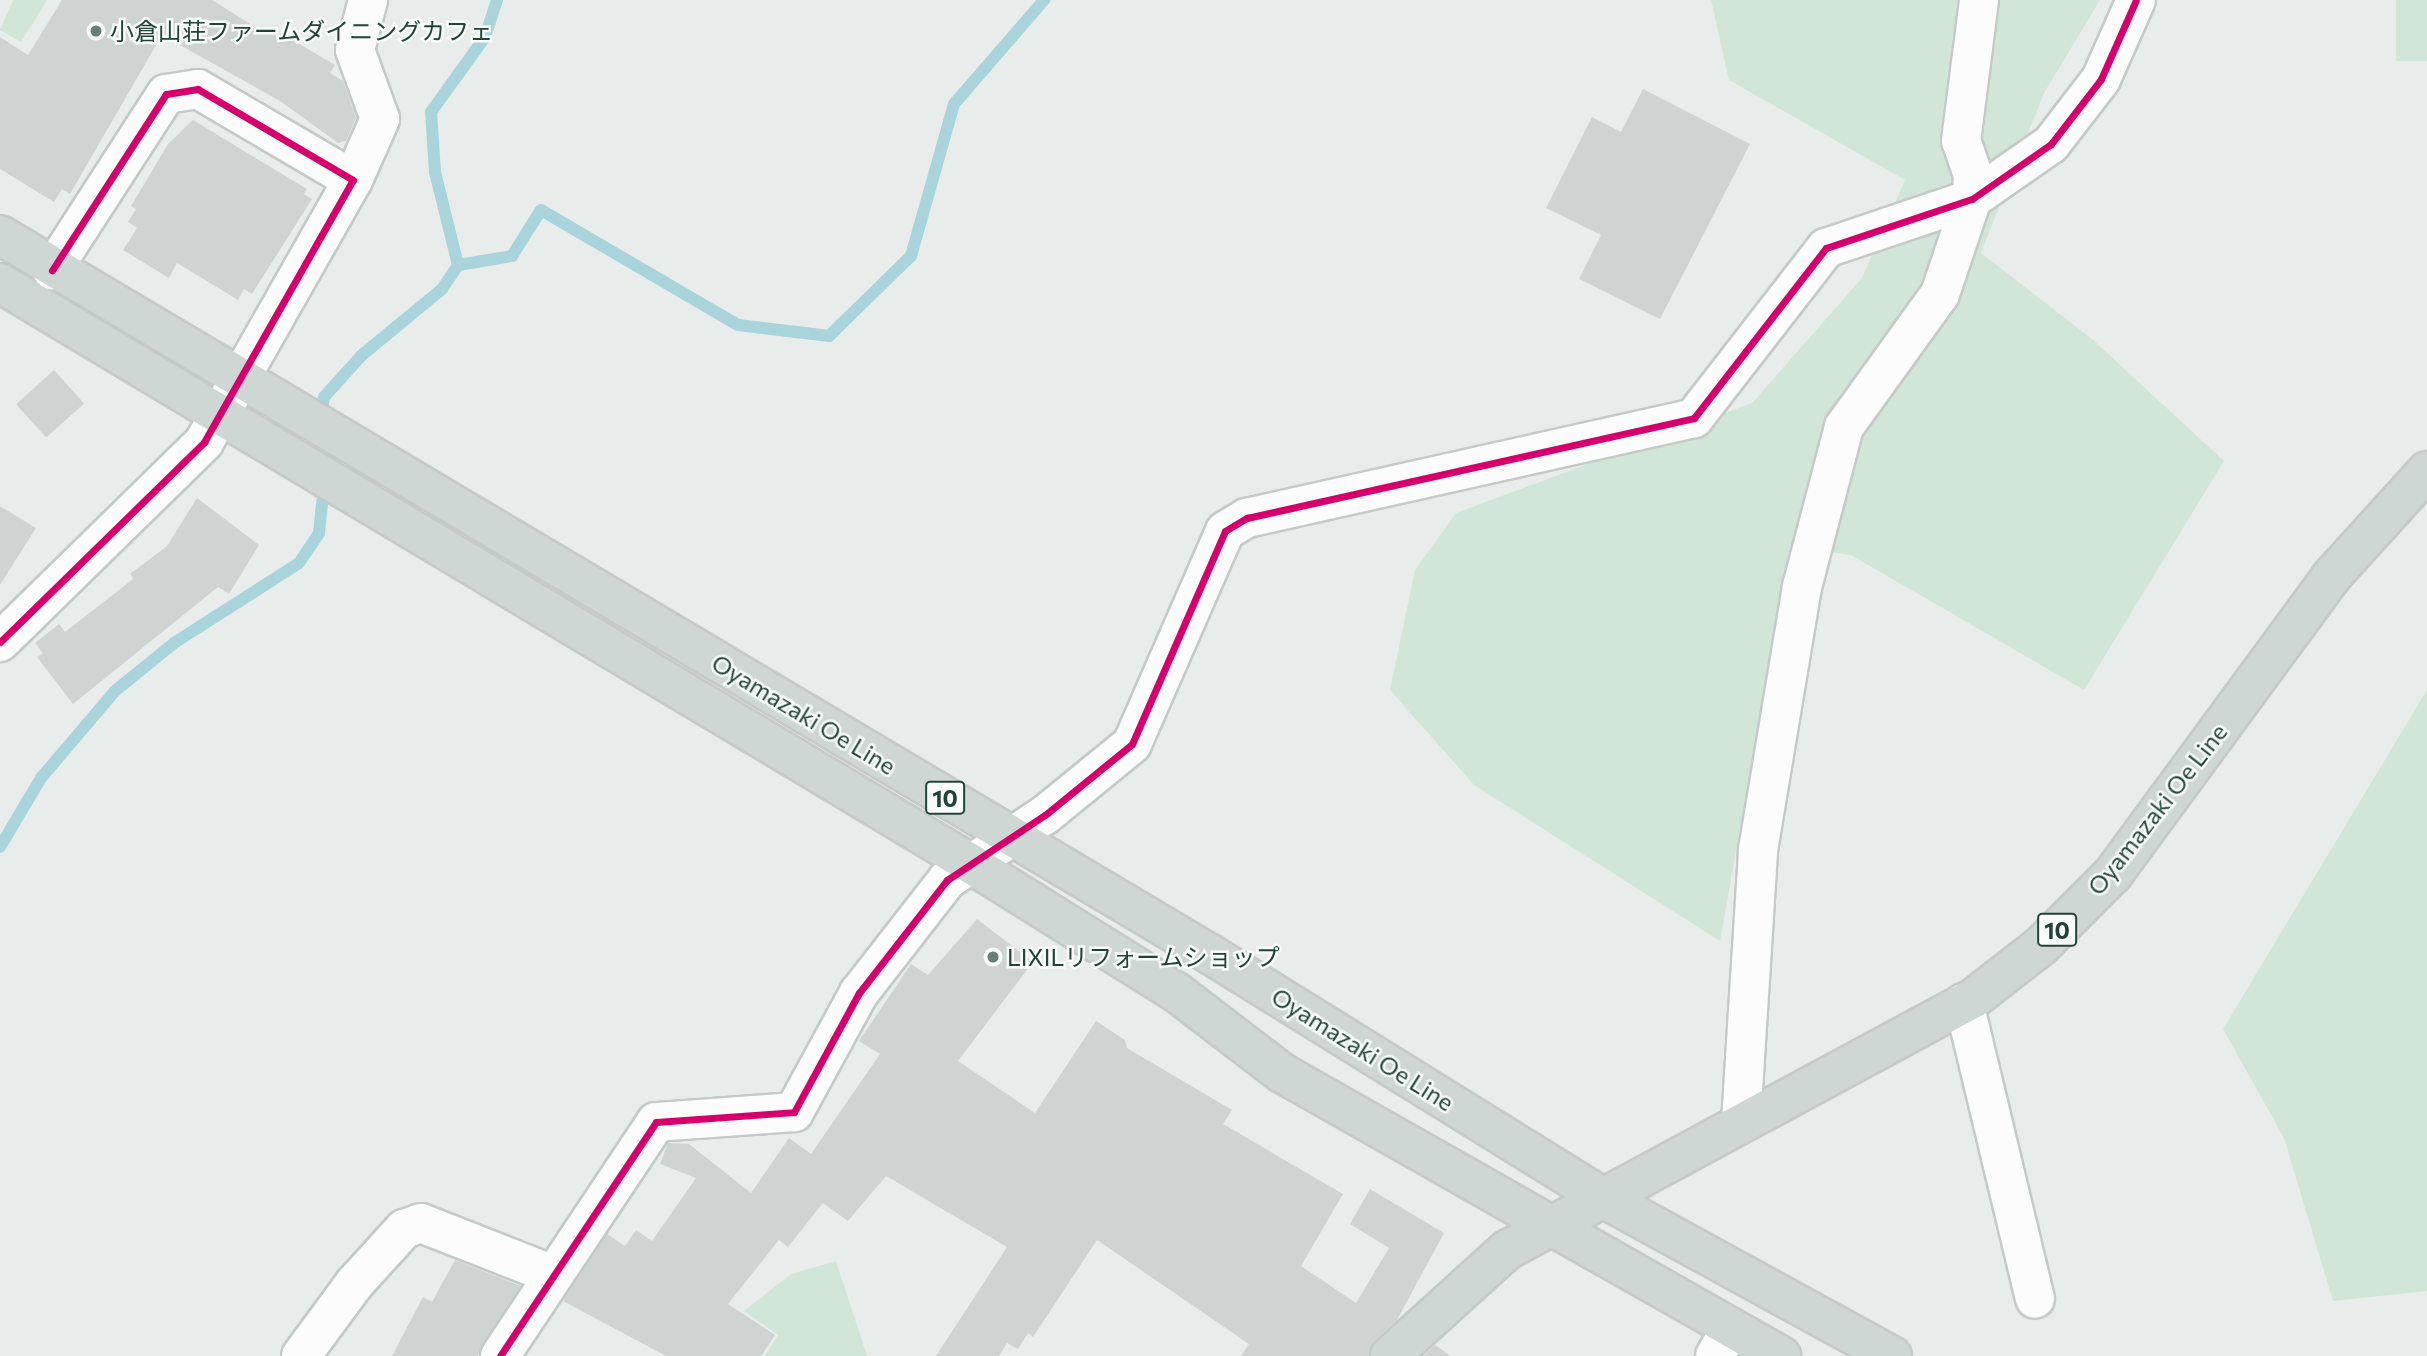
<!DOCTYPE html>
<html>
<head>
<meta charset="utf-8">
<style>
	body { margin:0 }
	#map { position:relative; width:2427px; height:1356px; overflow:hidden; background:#e8edeb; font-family:Commissioner,"Noto Sans JP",sans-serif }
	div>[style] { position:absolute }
	.green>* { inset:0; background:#d1e6d8; transform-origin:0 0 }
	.stream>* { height:12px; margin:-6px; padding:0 6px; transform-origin:6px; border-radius:6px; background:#a9d4db }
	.building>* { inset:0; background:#cfd4d2; transform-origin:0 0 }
	.roads { filter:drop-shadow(2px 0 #c5cac8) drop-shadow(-2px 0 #c5cac8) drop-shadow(0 2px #c5cac8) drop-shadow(0 -2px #c5cac8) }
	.minor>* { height:38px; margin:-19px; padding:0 19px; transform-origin:19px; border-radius:19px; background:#fcfcfc }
	.major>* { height:38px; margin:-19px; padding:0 19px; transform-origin:19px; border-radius:19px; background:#cfd7d5 }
	.cycleway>* { height:7px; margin:-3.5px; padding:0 3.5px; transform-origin:3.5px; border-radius:3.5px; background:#d6006c }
	.dots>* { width:19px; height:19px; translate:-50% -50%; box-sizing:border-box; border:4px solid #f7fbf9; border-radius:50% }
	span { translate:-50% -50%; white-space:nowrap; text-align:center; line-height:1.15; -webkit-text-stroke:5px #f7fbf9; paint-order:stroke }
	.shield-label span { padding:2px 5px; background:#f7fbf9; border:2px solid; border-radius:5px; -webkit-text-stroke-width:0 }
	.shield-label { font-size:23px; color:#24423a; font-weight:700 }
	.poi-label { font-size:24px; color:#24423a }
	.left { translate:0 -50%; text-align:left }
	.street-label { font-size:24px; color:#24423a }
</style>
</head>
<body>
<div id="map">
	<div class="green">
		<div style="clip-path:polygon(13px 0,47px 0,21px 42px,0 30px)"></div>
		<div style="clip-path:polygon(1711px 0,2100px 0,2044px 93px,1981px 253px,2092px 339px,2224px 461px,2084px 690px,1851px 555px,1790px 546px,1720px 941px,1474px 785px,1390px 690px,1415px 570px,1456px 513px,1752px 403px,1862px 278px,1905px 180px,1729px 80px)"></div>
		<div style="left:2396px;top:0;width:31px;height:61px"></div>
		<div style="clip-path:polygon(2427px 690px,2427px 1291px,2333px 1301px,2284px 1138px,2223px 1029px)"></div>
		<div style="clip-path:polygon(836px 1261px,867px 1356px,765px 1356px,778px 1335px,744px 1311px,791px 1274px)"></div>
	</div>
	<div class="stream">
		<div style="left:458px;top:265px;width:55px;rotate:-9.5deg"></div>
		<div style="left:512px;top:256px;width:54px;rotate:-57.8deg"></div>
		<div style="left:541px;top:210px;width:228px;rotate:30.3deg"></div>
		<div style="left:738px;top:325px;width:92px;rotate:6.9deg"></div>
		<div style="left:829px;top:336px;width:115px;rotate:-44.3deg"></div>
		<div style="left:911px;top:256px;width:158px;rotate:-74.2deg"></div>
		<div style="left:954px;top:104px;width:138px;rotate:-49.1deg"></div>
		<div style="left:324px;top:467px;width:34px;rotate:-102deg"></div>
		<div style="left:317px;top:434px;width:38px;rotate:-79deg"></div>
		<div style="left:324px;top:397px;width:57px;rotate:-47.9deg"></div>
		<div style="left:362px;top:355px;width:104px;rotate:-39.5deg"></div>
		<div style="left:442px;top:289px;width:29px;rotate:-56deg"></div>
		<div style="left:458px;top:265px;width:96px;rotate:-103.9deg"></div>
		<div style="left:435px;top:172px;width:60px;rotate:-93.8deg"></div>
		<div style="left:431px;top:112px;width:92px;rotate:-54.2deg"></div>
		<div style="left:485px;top:37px;width:39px;rotate:-72deg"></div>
		<div style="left:0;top:847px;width:80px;rotate:-59.3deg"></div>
		<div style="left:41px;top:778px;width:114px;rotate:-49.6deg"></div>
		<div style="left:115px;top:691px;width:76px;rotate:-39.1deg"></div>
		<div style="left:174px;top:643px;width:148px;rotate:-32.6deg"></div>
		<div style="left:299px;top:563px;width:36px;rotate:-56deg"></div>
		<div style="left:319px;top:533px;width:48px;rotate:-84.1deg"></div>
	</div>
	<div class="building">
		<div style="clip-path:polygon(62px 0,212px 0,263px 32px,284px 35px,335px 65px,330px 73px,343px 81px,356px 118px,346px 141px,338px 143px,280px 101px,162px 35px,70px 194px,62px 189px,54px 202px,0 169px,0 37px,28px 55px)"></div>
		<div style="clip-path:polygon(1643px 89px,1750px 144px,1660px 319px,1579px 279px,1601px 235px,1546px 208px,1592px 117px,1621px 132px)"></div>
		<div style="clip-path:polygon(193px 120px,307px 189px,304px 194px,312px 199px,252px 294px,244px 289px,238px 300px,177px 263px,169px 278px,123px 250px,137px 228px,128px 222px,136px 209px,131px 206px,168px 144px)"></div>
		<div style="left:54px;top:370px;width:45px;height:51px;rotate:48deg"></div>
		<div style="clip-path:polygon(197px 498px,259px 545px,229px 594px,218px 587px,73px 704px,37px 657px,43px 653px,35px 643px,59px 624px,65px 632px,133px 579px,130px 574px,167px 546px)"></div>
		<div style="clip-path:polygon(0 506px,36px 528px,0 585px)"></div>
		<div style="clip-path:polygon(977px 919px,1033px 962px,958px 1061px,1035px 1113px,1096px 1021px,1125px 1040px,1127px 1048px,1232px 1110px,1223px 1124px,1343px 1194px,1301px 1266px,1356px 1303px,1389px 1248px,1350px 1224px,1370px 1189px,1444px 1233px,1397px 1320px,1375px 1340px,1369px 1356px,1241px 1356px,1249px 1344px,1097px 1240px,1033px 1337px,1028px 1333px,1018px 1349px,1007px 1343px,999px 1356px,936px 1356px,1007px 1247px,886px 1176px,848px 1221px,823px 1203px,788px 1247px,779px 1240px,728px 1304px,775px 1335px,761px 1356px,666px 1356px,563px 1301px,607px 1234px,625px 1246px,636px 1230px,652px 1241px,696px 1178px,660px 1164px,668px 1143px,689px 1144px,751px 1193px,789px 1138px,811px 1154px,880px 1054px,859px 1041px,911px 964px,928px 975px)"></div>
		<div style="clip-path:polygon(455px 1260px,521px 1286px,478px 1356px,392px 1356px,423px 1297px,432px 1302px)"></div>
		<div style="clip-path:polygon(1435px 1345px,1451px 1356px,1423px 1356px)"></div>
	</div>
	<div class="roads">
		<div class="minor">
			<div style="left:353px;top:180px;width:67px;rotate:-66.1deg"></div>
			<div style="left:380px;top:119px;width:73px;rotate:-109.9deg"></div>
			<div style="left:355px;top:50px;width:52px;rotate:-75.4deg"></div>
			<div style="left:0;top:642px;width:286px;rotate:-44.4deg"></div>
			<div style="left:204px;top:442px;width:301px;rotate:-60.4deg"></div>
			<div style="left:353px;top:180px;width:180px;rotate:-149.6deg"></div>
			<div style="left:198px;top:89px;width:32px;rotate:171deg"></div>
			<div style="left:166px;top:94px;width:210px;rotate:122.9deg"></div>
			<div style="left:1964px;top:1003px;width:304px;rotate:76.5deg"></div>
			<div style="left:1741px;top:1122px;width:273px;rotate:-86.4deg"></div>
			<div style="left:1758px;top:850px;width:267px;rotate:-80.5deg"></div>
			<div style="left:1802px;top:587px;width:165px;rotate:-75.3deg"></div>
			<div style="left:1844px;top:427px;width:164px;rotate:-54.2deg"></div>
			<div style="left:1940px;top:294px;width:100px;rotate:-71.4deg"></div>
			<div style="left:1972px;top:199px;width:24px;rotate:-88deg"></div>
			<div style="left:1973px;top:175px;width:36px;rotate:-109deg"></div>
			<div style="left:1961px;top:141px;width:142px;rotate:-82.7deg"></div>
			<div style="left:301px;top:1356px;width:89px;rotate:-53.6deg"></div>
			<div style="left:354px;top:1284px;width:74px;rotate:-47.7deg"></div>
			<div style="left:404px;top:1229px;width:18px;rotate:-19deg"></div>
			<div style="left:421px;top:1223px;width:140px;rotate:21.4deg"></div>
			<div style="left:500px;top:1356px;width:281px;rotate:-56.3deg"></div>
			<div style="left:656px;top:1122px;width:138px;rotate:-4.1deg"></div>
			<div style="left:794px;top:1112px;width:136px;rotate:-61.4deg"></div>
			<div style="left:859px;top:993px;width:143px;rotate:-52.1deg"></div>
			<div style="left:947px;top:880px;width:118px;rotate:-33.6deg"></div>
			<div style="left:1045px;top:815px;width:112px;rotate:-39.2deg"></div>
			<div style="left:1132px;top:744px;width:232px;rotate:-66.4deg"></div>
			<div style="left:1225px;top:531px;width:26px;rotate:-31deg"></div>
			<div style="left:1247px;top:518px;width:458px;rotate:-12.6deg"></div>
			<div style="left:1694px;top:418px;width:215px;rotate:-52.2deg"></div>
			<div style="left:1826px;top:248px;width:154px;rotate:-18.6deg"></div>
			<div style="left:1972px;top:199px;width:96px;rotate:-34.8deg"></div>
			<div style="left:2051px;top:144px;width:82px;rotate:-52.4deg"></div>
			<div style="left:2101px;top:79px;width:86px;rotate:-66.1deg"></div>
			<div style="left:1715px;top:1356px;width:32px;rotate:-60deg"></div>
		</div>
		<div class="major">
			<div style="left:0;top:235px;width:1408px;rotate:30.72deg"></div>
			<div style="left:1210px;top:954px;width:465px;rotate:31.8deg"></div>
			<div style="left:1605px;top:1199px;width:327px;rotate:28.7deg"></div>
			<div style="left:0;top:283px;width:1132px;rotate:30.89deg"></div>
			<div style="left:971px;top:864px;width:242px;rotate:32deg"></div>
			<div style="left:1176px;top:992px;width:133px;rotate:37.4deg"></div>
			<div style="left:1282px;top:1073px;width:574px;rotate:29.56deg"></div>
			<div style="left:1390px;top:1356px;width:158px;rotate:-42.2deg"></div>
			<div style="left:1507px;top:1250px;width:531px;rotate:-28.35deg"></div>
			<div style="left:1974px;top:998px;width:86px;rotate:-37.9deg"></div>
			<div style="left:2042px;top:945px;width:100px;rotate:-45deg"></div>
			<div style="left:2113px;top:874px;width:368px;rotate:-53.7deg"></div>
			<div style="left:2331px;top:577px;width:143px;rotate:-47.8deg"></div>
		</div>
	</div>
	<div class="cycleway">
		<div style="left:0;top:642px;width:286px;rotate:-44.4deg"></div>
		<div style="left:204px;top:442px;width:301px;rotate:-60.4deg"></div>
		<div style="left:353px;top:180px;width:180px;rotate:-149.6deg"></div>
		<div style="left:198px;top:89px;width:32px;rotate:171deg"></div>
		<div style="left:166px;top:94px;width:210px;rotate:122.9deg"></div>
		<div style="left:500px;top:1356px;width:281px;rotate:-56.3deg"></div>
		<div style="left:656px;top:1122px;width:138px;rotate:-4.1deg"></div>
		<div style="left:794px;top:1112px;width:136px;rotate:-61.4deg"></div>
		<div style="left:859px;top:993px;width:143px;rotate:-52.1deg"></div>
		<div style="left:947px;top:880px;width:118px;rotate:-33.6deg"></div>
		<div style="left:1045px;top:815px;width:112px;rotate:-39.2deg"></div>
		<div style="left:1132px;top:744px;width:232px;rotate:-66.4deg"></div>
		<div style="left:1225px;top:531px;width:26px;rotate:-31deg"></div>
		<div style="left:1247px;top:518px;width:458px;rotate:-12.6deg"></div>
		<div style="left:1694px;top:418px;width:215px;rotate:-52.2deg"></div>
		<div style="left:1826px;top:248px;width:154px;rotate:-18.6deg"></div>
		<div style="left:1972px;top:199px;width:96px;rotate:-34.8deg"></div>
		<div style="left:2051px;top:144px;width:82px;rotate:-52.4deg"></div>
		<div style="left:2101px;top:79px;width:86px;rotate:-66.1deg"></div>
	</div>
	<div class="dots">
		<div style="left:96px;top:31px;background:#697e78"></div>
		<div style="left:993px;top:957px;background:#697e78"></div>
	</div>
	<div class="shield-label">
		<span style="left:945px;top:798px">10</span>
		<span style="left:2057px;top:930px">10</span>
	</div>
	<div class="poi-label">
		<span class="left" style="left:110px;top:31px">小倉山荘ファームダイニングカフェ</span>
		<span class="left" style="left:1007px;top:957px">LIXILリフォームショップ</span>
	</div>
	<div class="street-label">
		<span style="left:804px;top:714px;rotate:31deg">Oyamazaki Oe Line</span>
		<span style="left:2157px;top:809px;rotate:-52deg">Oyamazaki Oe Line</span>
		<span style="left:1363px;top:1049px;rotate:32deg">Oyamazaki Oe Line</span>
	</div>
</div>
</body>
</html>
